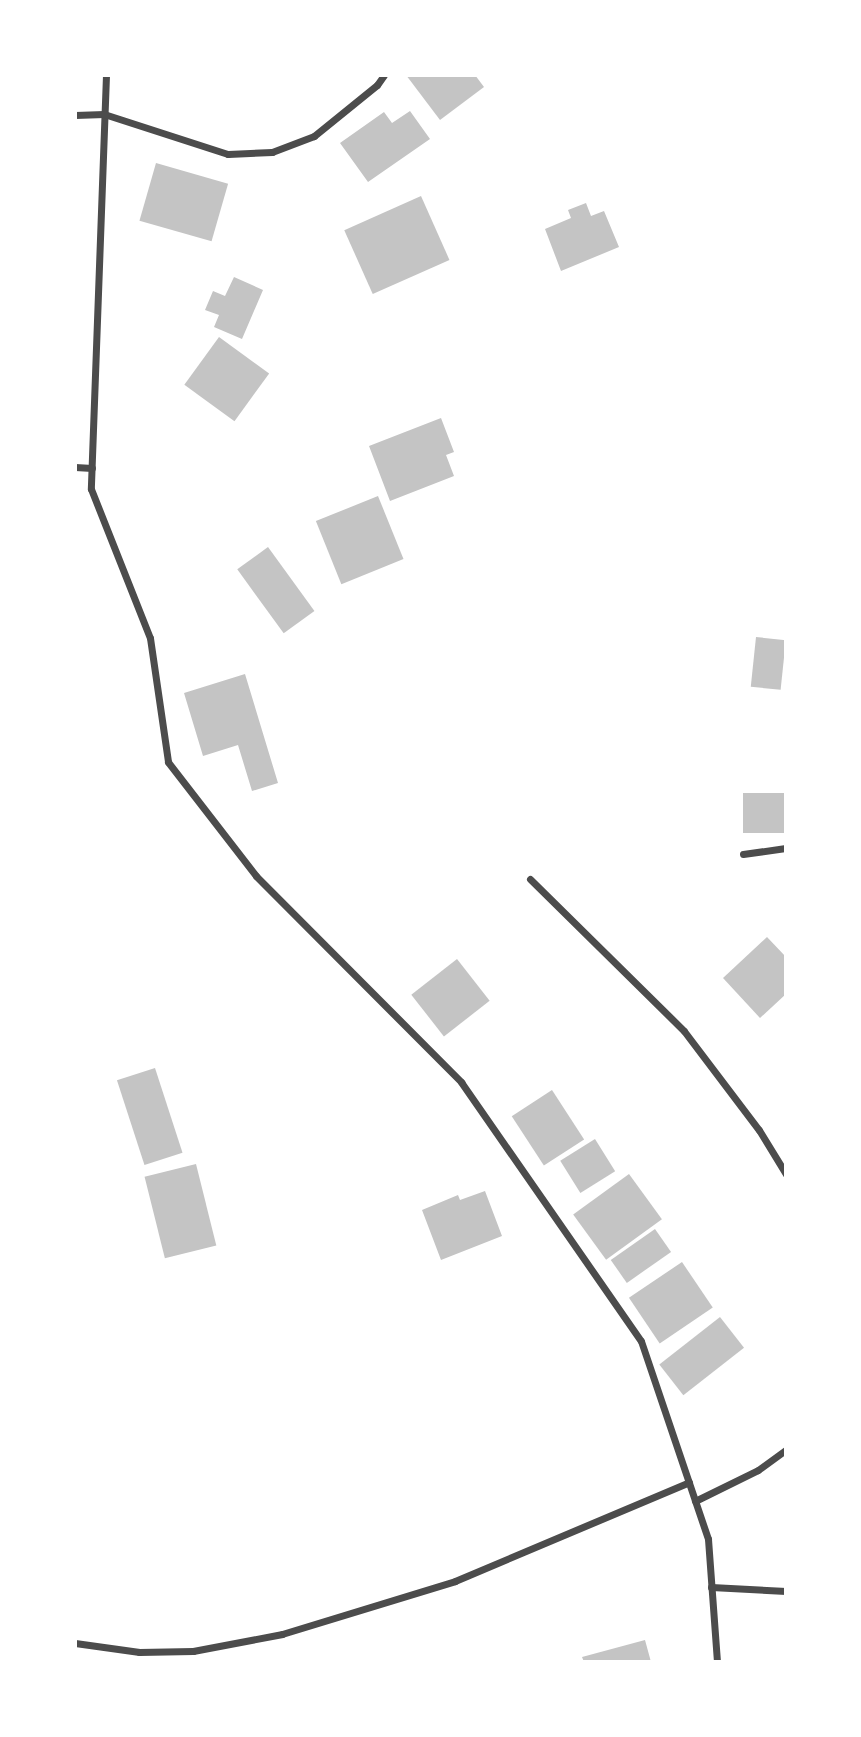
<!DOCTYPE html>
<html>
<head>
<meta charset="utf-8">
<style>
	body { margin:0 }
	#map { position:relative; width:861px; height:1737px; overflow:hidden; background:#fff; font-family:"Source Sans 3",sans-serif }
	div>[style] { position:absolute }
	.building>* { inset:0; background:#c4c4c4; transform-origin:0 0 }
	.minor>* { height:7px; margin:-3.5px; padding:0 3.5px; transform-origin:3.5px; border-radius:3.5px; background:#4c4c4c }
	span { translate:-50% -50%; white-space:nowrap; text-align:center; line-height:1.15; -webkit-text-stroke:5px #fff; paint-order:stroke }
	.frame { position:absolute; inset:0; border:77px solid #fff; pointer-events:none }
</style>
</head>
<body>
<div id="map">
	<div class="building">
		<div style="clip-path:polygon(406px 75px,475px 75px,484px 87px,440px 120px)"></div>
		<div style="clip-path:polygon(410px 111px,430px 139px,368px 182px,340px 143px,384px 112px,392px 123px)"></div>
		<div style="left:156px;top:163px;width:75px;height:60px;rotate:16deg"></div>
		<div style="left:421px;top:196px;width:70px;height:84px;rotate:66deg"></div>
		<div style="clip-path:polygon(586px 203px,591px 216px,604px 211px,619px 247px,561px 271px,545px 229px,571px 218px,568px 210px)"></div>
		<div style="clip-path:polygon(234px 277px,263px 290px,242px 339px,214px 327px,219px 315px,205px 310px,213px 291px,225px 296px)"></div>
		<div style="left:219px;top:337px;width:62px;height:59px;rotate:36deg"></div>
		<div style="clip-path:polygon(441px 418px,454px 452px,446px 455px,454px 476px,390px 501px,369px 446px)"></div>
		<div style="left:378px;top:496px;width:68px;height:67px;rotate:68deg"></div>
		<div style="left:268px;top:547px;width:79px;height:38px;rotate:54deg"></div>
		<div style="left:756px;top:637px;width:30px;height:50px;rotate:6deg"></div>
		<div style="clip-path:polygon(245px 674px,278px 783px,252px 791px,238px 745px,203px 756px,184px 693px)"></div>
		<div style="left:786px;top:793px;width:40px;height:43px;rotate:90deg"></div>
		<div style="clip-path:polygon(767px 937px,786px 957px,786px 994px,760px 1018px,723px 978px)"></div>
		<div style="left:457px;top:959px;width:53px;height:58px;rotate:52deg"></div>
		<div style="left:155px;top:1068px;width:89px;height:40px;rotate:72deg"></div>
		<div style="left:552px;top:1090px;width:59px;height:48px;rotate:57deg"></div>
		<div style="left:595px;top:1139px;width:38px;height:41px;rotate:58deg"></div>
		<div style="left:196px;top:1164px;width:84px;height:53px;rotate:76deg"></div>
		<div style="left:629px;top:1174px;width:56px;height:69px;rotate:54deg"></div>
		<div style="clip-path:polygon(485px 1191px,502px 1236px,441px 1260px,422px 1210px,458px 1195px,460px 1200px)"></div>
		<div style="left:655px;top:1229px;width:28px;height:54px;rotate:55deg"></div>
		<div style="left:682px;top:1262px;width:55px;height:64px;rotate:56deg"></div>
		<div style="left:720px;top:1317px;width:39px;height:77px;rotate:52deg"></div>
		<div style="clip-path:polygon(645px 1640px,651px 1662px,584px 1662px,582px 1657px)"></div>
	</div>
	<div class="minor">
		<div style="left:106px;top:75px;width:414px;rotate:92.1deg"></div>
		<div style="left:91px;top:489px;width:160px;rotate:68.4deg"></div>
		<div style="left:150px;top:638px;width:125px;rotate:81.7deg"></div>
		<div style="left:168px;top:762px;width:144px;rotate:52.3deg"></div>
		<div style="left:256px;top:876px;width:291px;rotate:45.1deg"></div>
		<div style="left:461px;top:1082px;width:315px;rotate:55.2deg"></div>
		<div style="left:641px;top:1341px;width:209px;rotate:71.3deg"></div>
		<div style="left:708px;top:1539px;width:123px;rotate:85.8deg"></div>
		<div style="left:75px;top:115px;width:29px;rotate:-2deg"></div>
		<div style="left:104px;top:114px;width:130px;rotate:17.9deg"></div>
		<div style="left:228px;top:154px;width:44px;rotate:-2.6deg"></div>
		<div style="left:272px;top:152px;width:45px;rotate:-20.9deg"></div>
		<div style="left:314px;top:136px;width:81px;rotate:-39deg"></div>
		<div style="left:377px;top:85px;width:12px;rotate:-55deg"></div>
		<div style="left:75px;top:467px;width:17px;rotate:3deg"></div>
		<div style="left:743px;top:854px;width:43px;rotate:-7.9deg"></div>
		<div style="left:530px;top:879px;width:216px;rotate:44.6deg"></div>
		<div style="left:684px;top:1031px;width:124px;rotate:52.9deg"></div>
		<div style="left:759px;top:1130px;width:52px;rotate:58.5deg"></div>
		<div style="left:695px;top:1501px;width:70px;rotate:-26.2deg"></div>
		<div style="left:758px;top:1470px;width:34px;rotate:-36deg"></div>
		<div style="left:711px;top:1587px;width:75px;rotate:3.1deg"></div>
		<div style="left:75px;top:1643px;width:65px;rotate:8deg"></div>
		<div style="left:139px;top:1652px;width:54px;rotate:-1.1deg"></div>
		<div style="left:193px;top:1651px;width:91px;rotate:-10.8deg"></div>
		<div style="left:282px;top:1634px;width:181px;rotate:-17deg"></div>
		<div style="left:455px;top:1581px;width:254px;rotate:-22.9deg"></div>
	</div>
	<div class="frame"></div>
</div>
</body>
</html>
